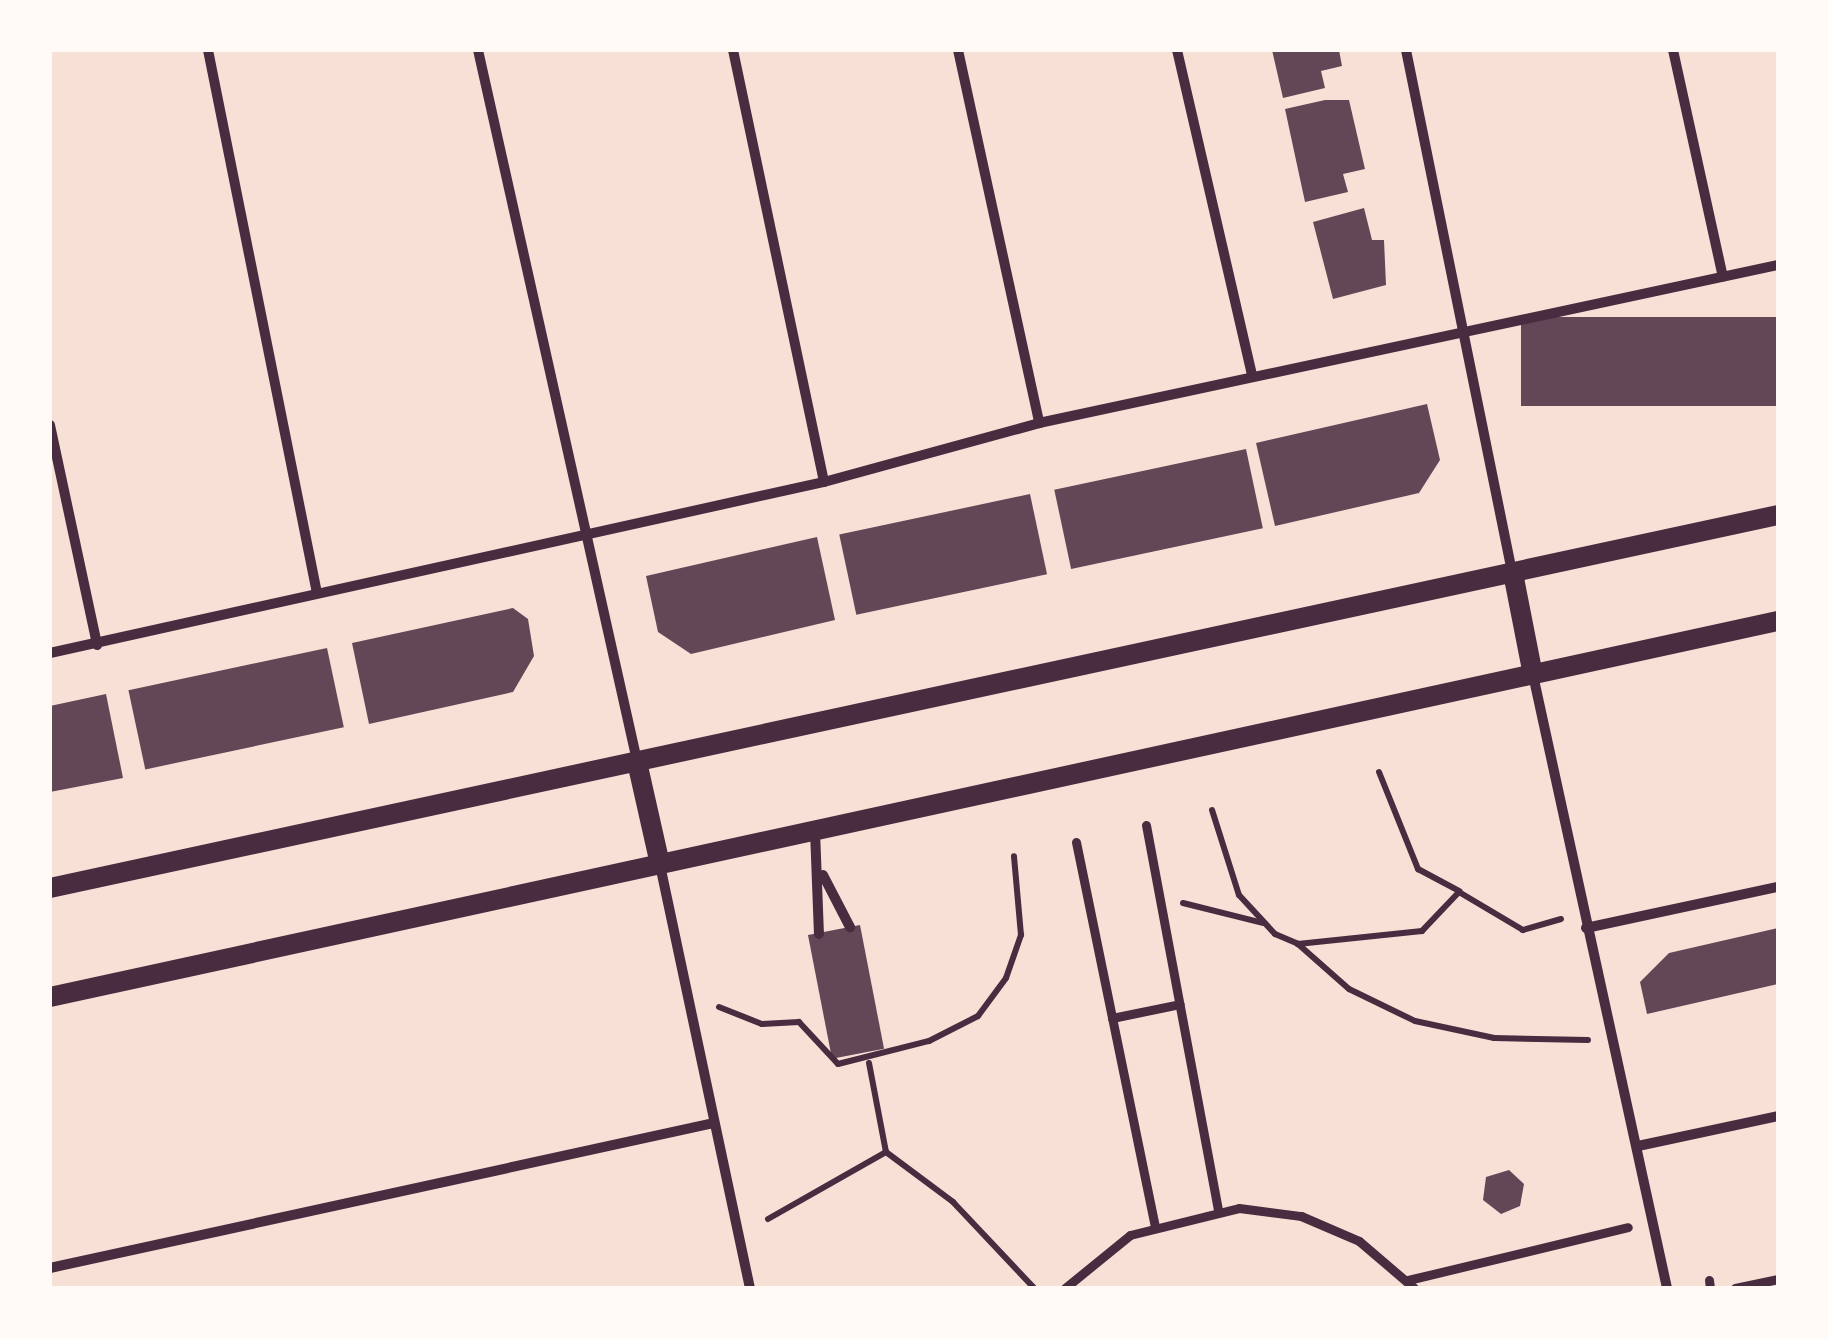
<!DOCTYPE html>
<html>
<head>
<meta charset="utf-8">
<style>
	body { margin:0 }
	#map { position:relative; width:1828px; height:1338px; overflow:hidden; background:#f7e1d7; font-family:Cabin,sans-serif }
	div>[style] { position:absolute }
	.building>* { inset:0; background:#644757; transform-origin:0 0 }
	.path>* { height:6px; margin:-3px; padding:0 3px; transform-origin:3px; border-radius:3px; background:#4a2c40 }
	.pedestrian>* { height:9px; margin:-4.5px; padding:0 4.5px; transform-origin:4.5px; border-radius:4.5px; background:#4a2c40 }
	.minor>* { height:10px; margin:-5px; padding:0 5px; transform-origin:5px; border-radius:5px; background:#4a2c40 }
	.secondary>* { height:20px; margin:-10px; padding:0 10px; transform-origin:10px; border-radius:10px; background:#4a2c40 }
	span { translate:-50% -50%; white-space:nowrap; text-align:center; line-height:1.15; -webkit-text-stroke:10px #fffaf5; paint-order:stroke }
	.frame { position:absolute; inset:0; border:52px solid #fffaf5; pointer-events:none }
</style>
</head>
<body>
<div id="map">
	<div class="building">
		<div style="clip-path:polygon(1272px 50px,1339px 50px,1342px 66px,1321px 71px,1325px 88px,1283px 98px)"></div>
		<div style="clip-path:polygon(1325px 100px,1349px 100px,1365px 169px,1343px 174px,1348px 192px,1305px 202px,1285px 109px)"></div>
		<div style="clip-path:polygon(1364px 208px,1372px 240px,1384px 240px,1386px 285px,1333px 299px,1313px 222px)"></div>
		<div style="left:1778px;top:317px;width:89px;height:257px;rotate:90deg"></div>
		<div style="clip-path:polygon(1427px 404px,1440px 460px,1419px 493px,1275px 526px,1256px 443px)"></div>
		<div style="left:1246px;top:449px;width:81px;height:196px;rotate:78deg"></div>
		<div style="left:1030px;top:494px;width:82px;height:195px;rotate:78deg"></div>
		<div style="clip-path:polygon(817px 537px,835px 620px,691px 654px,658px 632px,646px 576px)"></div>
		<div style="clip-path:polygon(513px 608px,528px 619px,534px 656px,513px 692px,369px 724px,352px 643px)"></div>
		<div style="left:327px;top:648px;width:81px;height:203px;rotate:78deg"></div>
		<div style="clip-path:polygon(106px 694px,123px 778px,50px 792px,50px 706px)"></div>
		<div style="left:860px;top:925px;width:126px;height:53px;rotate:79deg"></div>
		<div style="clip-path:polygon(1778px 928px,1778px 984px,1647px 1014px,1640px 982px,1669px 953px)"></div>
		<div style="clip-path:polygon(1509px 1170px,1524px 1184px,1520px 1206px,1501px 1214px,1483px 1200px,1486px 1177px)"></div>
	</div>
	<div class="path">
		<div style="left:1379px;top:772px;width:105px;rotate:68.1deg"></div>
		<div style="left:1418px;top:869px;width:47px;rotate:28.2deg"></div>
		<div style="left:1212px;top:810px;width:89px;rotate:72.4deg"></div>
		<div style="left:1239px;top:895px;width:53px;rotate:47.3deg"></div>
		<div style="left:1275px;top:934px;width:25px;rotate:23deg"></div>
		<div style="left:1183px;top:903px;width:82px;rotate:14deg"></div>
		<div style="left:1561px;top:919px;width:40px;rotate:164deg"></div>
		<div style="left:1523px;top:930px;width:74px;rotate:-149.3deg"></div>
		<div style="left:1459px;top:892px;width:54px;rotate:133.5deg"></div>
		<div style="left:1422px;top:931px;width:125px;rotate:174deg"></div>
		<div style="left:1298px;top:944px;width:68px;rotate:41.4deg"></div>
		<div style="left:1349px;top:989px;width:73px;rotate:25.9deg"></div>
		<div style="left:1415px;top:1021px;width:81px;rotate:12.1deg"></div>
		<div style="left:1494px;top:1038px;width:94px;rotate:1.2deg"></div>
		<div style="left:719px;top:1007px;width:46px;rotate:21.6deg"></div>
		<div style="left:762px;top:1024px;width:37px;rotate:-3deg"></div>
		<div style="left:799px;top:1022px;width:57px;rotate:47.1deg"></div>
		<div style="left:838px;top:1064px;width:94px;rotate:-14.2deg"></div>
		<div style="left:929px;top:1041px;width:55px;rotate:-27deg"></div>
		<div style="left:978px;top:1016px;width:47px;rotate:-53.6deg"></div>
		<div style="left:1006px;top:978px;width:46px;rotate:-70.8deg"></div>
		<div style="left:1021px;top:935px;width:79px;rotate:-95.1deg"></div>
		<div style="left:869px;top:1063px;width:91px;rotate:79.2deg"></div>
		<div style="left:768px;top:1219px;width:136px;rotate:-29.6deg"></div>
		<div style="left:886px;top:1152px;width:84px;rotate:36.7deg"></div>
		<div style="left:953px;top:1202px;width:118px;rotate:46.7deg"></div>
	</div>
	<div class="pedestrian">
		<div style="left:1146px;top:825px;width:392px;rotate:79.4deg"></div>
		<div style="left:1076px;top:842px;width:392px;rotate:78.4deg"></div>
		<div style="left:1112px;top:1018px;width:69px;rotate:-11.6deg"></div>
		<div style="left:1408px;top:1280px;width:226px;rotate:-13.5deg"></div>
		<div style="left:1709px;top:1280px;width:8px;rotate:83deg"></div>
		<div style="left:1065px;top:1288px;width:84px;rotate:-39.2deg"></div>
		<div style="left:1130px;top:1235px;width:112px;rotate:-13.9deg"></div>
		<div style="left:1239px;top:1208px;width:63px;rotate:7.4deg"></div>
		<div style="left:1301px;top:1216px;width:63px;rotate:23.3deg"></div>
		<div style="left:1359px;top:1241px;width:72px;rotate:40.5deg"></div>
		<div style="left:1735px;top:1288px;width:44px;rotate:-11.8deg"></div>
	</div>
	<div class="minor">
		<div style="left:208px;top:50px;width:554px;rotate:78.65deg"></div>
		<div style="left:478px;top:50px;width:729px;rotate:77.39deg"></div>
		<div style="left:733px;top:50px;width:441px;rotate:78.1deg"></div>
		<div style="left:958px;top:50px;width:382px;rotate:77.7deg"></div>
		<div style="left:1177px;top:50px;width:335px;rotate:77deg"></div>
		<div style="left:1406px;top:50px;width:533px;rotate:78.52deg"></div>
		<div style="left:1673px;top:50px;width:232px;rotate:77.6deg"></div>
		<div style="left:50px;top:425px;width:225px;rotate:77.9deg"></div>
		<div style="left:50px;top:653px;width:793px;rotate:-12.46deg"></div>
		<div style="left:824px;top:482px;width:223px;rotate:-15.3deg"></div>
		<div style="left:1039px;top:423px;width:756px;rotate:-12.07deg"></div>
		<div style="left:1533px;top:675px;width:627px;rotate:77.67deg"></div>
		<div style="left:815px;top:831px;width:103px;rotate:87.8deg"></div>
		<div style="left:660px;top:865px;width:432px;rotate:78deg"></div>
		<div style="left:823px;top:875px;width:59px;rotate:62.6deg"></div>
		<div style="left:1586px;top:928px;width:196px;rotate:-12.1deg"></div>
		<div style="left:1638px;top:1146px;width:143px;rotate:-12.1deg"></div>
		<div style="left:50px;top:1268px;width:680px;rotate:-12.32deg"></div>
	</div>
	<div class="secondary">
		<div style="left:1513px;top:573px;width:104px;rotate:78.9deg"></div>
		<div style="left:637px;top:762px;width:105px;rotate:77.3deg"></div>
		<div style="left:50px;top:888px;width:1768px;rotate:-12.18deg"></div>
		<div style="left:50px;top:997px;width:1768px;rotate:-12.28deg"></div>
	</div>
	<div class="frame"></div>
</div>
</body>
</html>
